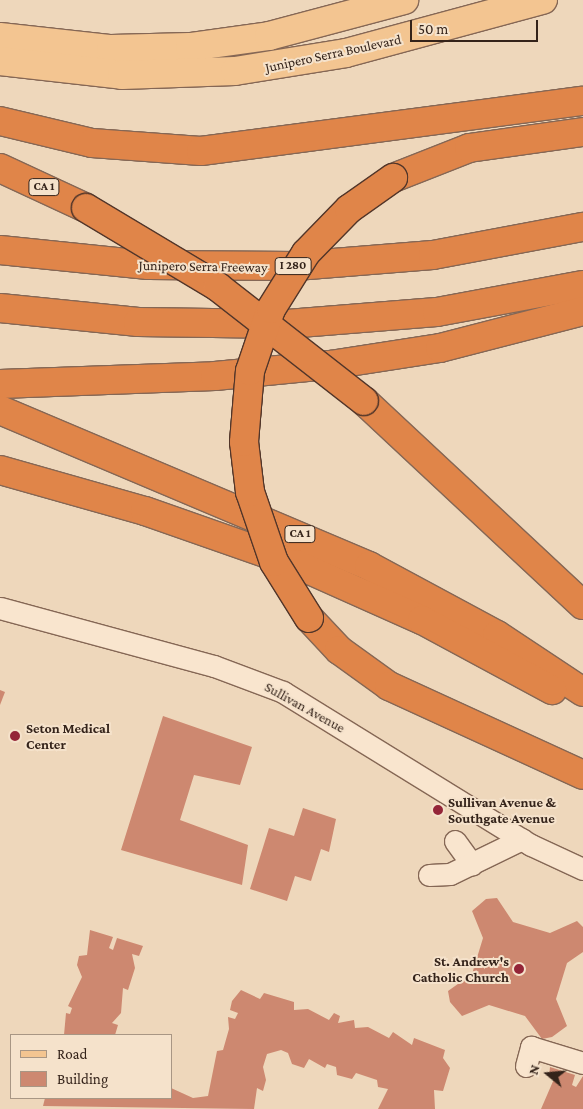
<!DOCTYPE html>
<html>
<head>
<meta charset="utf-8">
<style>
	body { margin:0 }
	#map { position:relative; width:583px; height:1109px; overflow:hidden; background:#eed7bb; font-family:"Crimson Pro",serif }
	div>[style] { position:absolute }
	.building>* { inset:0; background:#cd8870 }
	.roads { filter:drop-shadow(1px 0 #856755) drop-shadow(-1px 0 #856755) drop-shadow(0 1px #856755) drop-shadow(0 -1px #856755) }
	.minor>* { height:21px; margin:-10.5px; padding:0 10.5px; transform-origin:10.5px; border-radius:10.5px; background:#f9e5ce }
	.major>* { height:28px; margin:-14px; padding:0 14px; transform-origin:14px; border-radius:14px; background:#f3c591 }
	.highway>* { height:28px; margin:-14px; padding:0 14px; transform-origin:14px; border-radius:14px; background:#e08549 }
	.bridges { filter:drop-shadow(1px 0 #52362a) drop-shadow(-1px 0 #52362a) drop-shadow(0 1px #52362a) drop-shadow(0 -1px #52362a) }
	.highway-bridge>* { height:28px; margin:-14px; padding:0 14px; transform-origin:14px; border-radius:14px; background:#e08549 }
	.dots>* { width:14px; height:14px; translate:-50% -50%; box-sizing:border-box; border:2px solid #f5e2cb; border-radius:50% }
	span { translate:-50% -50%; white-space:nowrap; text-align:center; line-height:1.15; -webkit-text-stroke:4px #f5e2cb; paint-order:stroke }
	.shield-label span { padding:1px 4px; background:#f5e2cb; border:1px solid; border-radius:4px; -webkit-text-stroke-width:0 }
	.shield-label { font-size:12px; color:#34231a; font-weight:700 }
	.street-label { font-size:14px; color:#34231a }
	.poi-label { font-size:14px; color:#34231a; font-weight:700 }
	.left { translate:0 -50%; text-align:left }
	.right { translate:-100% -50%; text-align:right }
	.legend { position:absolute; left:10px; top:1034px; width:162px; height:65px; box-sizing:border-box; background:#f5e2cb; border:1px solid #a89684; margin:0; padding:6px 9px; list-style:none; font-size:15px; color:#34231a }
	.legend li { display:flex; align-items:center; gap:10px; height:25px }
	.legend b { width:25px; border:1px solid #a89684 }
	.north { position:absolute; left:523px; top:1049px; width:50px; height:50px; -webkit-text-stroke:4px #f5e2cb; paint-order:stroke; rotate:287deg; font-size:14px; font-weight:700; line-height:20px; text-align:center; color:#34231a }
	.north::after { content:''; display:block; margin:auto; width:18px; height:22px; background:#34231a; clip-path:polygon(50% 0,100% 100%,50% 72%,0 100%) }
	.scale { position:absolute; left:410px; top:20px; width:128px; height:22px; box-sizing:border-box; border:2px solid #34231a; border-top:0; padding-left:6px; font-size:15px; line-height:18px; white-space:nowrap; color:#34231a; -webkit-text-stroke:4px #f5e2cb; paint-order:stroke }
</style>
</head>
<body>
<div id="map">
	<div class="building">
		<div style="clip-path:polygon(0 690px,5px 692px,0 705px)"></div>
		<div style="clip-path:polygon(163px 716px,252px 747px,240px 785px,194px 775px,180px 820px,248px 845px,242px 885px,121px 850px)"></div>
		<div style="clip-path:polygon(303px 808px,336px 819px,329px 852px,321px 849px,311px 881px,295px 876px,287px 901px,250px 889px,269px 828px,294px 836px)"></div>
		<div style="clip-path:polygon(497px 898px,513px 922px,550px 933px,577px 921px,583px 927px,583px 952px,567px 963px,556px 999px,567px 1026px,552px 1037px,542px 1039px,525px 1016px,489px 1005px,462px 1016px,450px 1002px,448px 991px,472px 974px,483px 938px,472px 911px,486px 899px)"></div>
		<div style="clip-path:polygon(90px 930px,113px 937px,109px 948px,113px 950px,117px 938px,143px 946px,139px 956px,132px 954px,135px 968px,128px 990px,123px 988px,121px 1013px,112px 1023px,118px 1025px,115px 1035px,64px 1035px,66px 1013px,70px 1014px,72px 1008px,68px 1006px,82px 977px,77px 965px,79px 956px,87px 955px)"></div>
		<div style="clip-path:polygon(241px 990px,260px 999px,264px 993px,294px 1002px,294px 1010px,308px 1009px,329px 1020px,334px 1013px,340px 1016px,338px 1023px,354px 1020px,355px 1028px,368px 1027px,389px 1038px,393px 1032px,412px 1045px,414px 1038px,445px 1050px,443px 1058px,450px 1068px,443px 1091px,434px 1090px,435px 1109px,378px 1109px,388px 1089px,378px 1087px,377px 1080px,356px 1073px,352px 1079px,337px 1075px,336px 1067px,327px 1064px,325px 1068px,309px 1059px,304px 1068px,292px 1064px,288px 1053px,281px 1050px,267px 1054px,263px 1067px,266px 1080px,263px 1091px,257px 1088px,254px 1109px,43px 1106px,45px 1098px,171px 1098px,171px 1088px,193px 1098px,208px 1096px,217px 1051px,223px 1050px,229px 1029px,228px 1017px,235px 1019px,238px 1013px,230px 1010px,232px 1001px)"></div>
		<div style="clip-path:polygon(550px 1067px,575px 1075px,572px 1085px,576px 1087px,583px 1076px,583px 1109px,541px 1109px,554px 1079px,549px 1077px)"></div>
	</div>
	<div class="roads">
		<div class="minor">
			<div style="left:0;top:608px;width:222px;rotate:15.2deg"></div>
			<div style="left:214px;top:666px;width:74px;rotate:20.6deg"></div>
			<div style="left:283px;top:692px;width:291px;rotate:31.7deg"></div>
			<div style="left:531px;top:845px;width:57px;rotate:24.8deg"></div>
			<div style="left:455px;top:841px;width:29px;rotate:54deg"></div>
			<div style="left:429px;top:875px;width:21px;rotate:-3deg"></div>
			<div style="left:450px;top:874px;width:80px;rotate:-25.9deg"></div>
			<div style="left:526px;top:1066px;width:20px;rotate:-75deg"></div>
			<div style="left:531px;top:1047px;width:54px;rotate:17.1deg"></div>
		</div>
		<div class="major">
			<div style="left:0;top:37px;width:112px;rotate:6.2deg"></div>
			<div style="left:111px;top:49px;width:79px;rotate:-1.5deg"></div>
			<div style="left:190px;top:47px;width:80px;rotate:-7.9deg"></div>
			<div style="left:269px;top:36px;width:140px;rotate:-14.9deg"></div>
			<div style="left:0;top:61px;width:123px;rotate:6.5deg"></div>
			<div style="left:122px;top:75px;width:113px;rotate:-2deg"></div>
			<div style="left:235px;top:71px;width:112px;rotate:-9.2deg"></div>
			<div style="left:346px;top:53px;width:204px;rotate:-15.1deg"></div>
		</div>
		<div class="highway">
			<div style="left:0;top:121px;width:95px;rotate:13.4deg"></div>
			<div style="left:92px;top:143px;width:109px;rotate:4.2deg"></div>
			<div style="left:201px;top:151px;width:385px;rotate:-7.5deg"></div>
			<div style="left:0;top:168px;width:95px;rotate:24.9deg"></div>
			<div style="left:393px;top:178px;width:82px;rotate:-21.5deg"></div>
			<div style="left:469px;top:148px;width:115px;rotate:-8deg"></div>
			<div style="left:0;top:250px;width:149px;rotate:5.8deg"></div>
			<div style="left:148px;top:265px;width:148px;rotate:0.4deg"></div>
			<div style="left:296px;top:266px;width:137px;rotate:-4.6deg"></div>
			<div style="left:433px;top:255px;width:153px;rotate:-10.6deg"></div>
			<div style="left:0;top:308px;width:139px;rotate:5.8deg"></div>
			<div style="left:138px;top:322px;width:149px;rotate:0.8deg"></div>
			<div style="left:287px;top:324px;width:150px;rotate:-4.6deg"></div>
			<div style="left:437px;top:312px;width:148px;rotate:-10.5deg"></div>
			<div style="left:0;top:384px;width:215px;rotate:-2.1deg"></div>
			<div style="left:215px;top:376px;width:116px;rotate:-5.5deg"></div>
			<div style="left:330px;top:365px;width:111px;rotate:-8.8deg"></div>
			<div style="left:440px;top:348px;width:148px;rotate:-14.5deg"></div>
			<div style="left:364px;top:401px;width:299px;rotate:43deg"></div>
			<div style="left:0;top:410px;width:401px;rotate:22.9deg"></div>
			<div style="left:369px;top:566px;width:145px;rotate:28.3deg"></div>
			<div style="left:497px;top:635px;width:103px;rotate:33.5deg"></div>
			<div style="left:0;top:470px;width:151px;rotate:15.8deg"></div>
			<div style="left:145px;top:511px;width:160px;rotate:19.3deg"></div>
			<div style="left:296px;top:564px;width:138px;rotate:24deg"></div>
			<div style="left:422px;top:620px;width:148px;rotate:28.3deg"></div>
			<div style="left:309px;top:618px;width:44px;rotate:46.8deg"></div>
			<div style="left:339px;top:650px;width:62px;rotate:35.8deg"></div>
			<div style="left:389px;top:686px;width:213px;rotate:24.6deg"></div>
		</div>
	</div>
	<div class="bridges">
		<div class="highway-bridge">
			<div style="left:86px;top:208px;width:154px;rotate:30.9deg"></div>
			<div style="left:218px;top:287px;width:185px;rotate:38deg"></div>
			<div style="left:309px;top:618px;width:66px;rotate:-122deg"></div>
			<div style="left:274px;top:562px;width:74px;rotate:-108.9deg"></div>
			<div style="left:250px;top:492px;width:50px;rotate:-96.8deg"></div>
			<div style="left:244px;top:442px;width:71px;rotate:-85.2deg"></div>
			<div style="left:250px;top:371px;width:65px;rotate:-71.3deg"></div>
			<div style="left:271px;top:309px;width:66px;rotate:-58deg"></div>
			<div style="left:306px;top:253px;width:62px;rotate:-45.7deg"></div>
			<div style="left:349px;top:209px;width:54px;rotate:-35.2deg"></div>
		</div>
	</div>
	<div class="dots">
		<div style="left:15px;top:736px;background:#942538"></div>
		<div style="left:438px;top:810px;background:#942538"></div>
		<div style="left:519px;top:969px;background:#942538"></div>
	</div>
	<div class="shield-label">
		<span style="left:44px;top:187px">CA 1</span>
		<span style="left:293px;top:266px">I 280</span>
		<span style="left:300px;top:534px">CA 1</span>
	</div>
	<div class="street-label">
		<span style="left:333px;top:53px;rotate:-12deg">Junipero Serra Boulevard</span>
		<span style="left:203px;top:266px;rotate:1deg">Junipero Serra Freeway</span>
		<span style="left:305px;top:707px;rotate:29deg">Sullivan Avenue</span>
	</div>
	<div class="poi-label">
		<span class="left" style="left:26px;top:736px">Seton Medical<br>Center</span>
		<span class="left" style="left:448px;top:810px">Sullivan Avenue &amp;<br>Southgate Avenue</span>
		<span class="right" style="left:509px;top:969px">St. Andrew's<br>Catholic Church</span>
	</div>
	<ul class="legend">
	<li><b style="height:6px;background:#f3c591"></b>Road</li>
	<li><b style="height:14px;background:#cd8870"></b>Building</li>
	</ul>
	<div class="north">N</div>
	<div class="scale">50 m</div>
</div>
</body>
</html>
